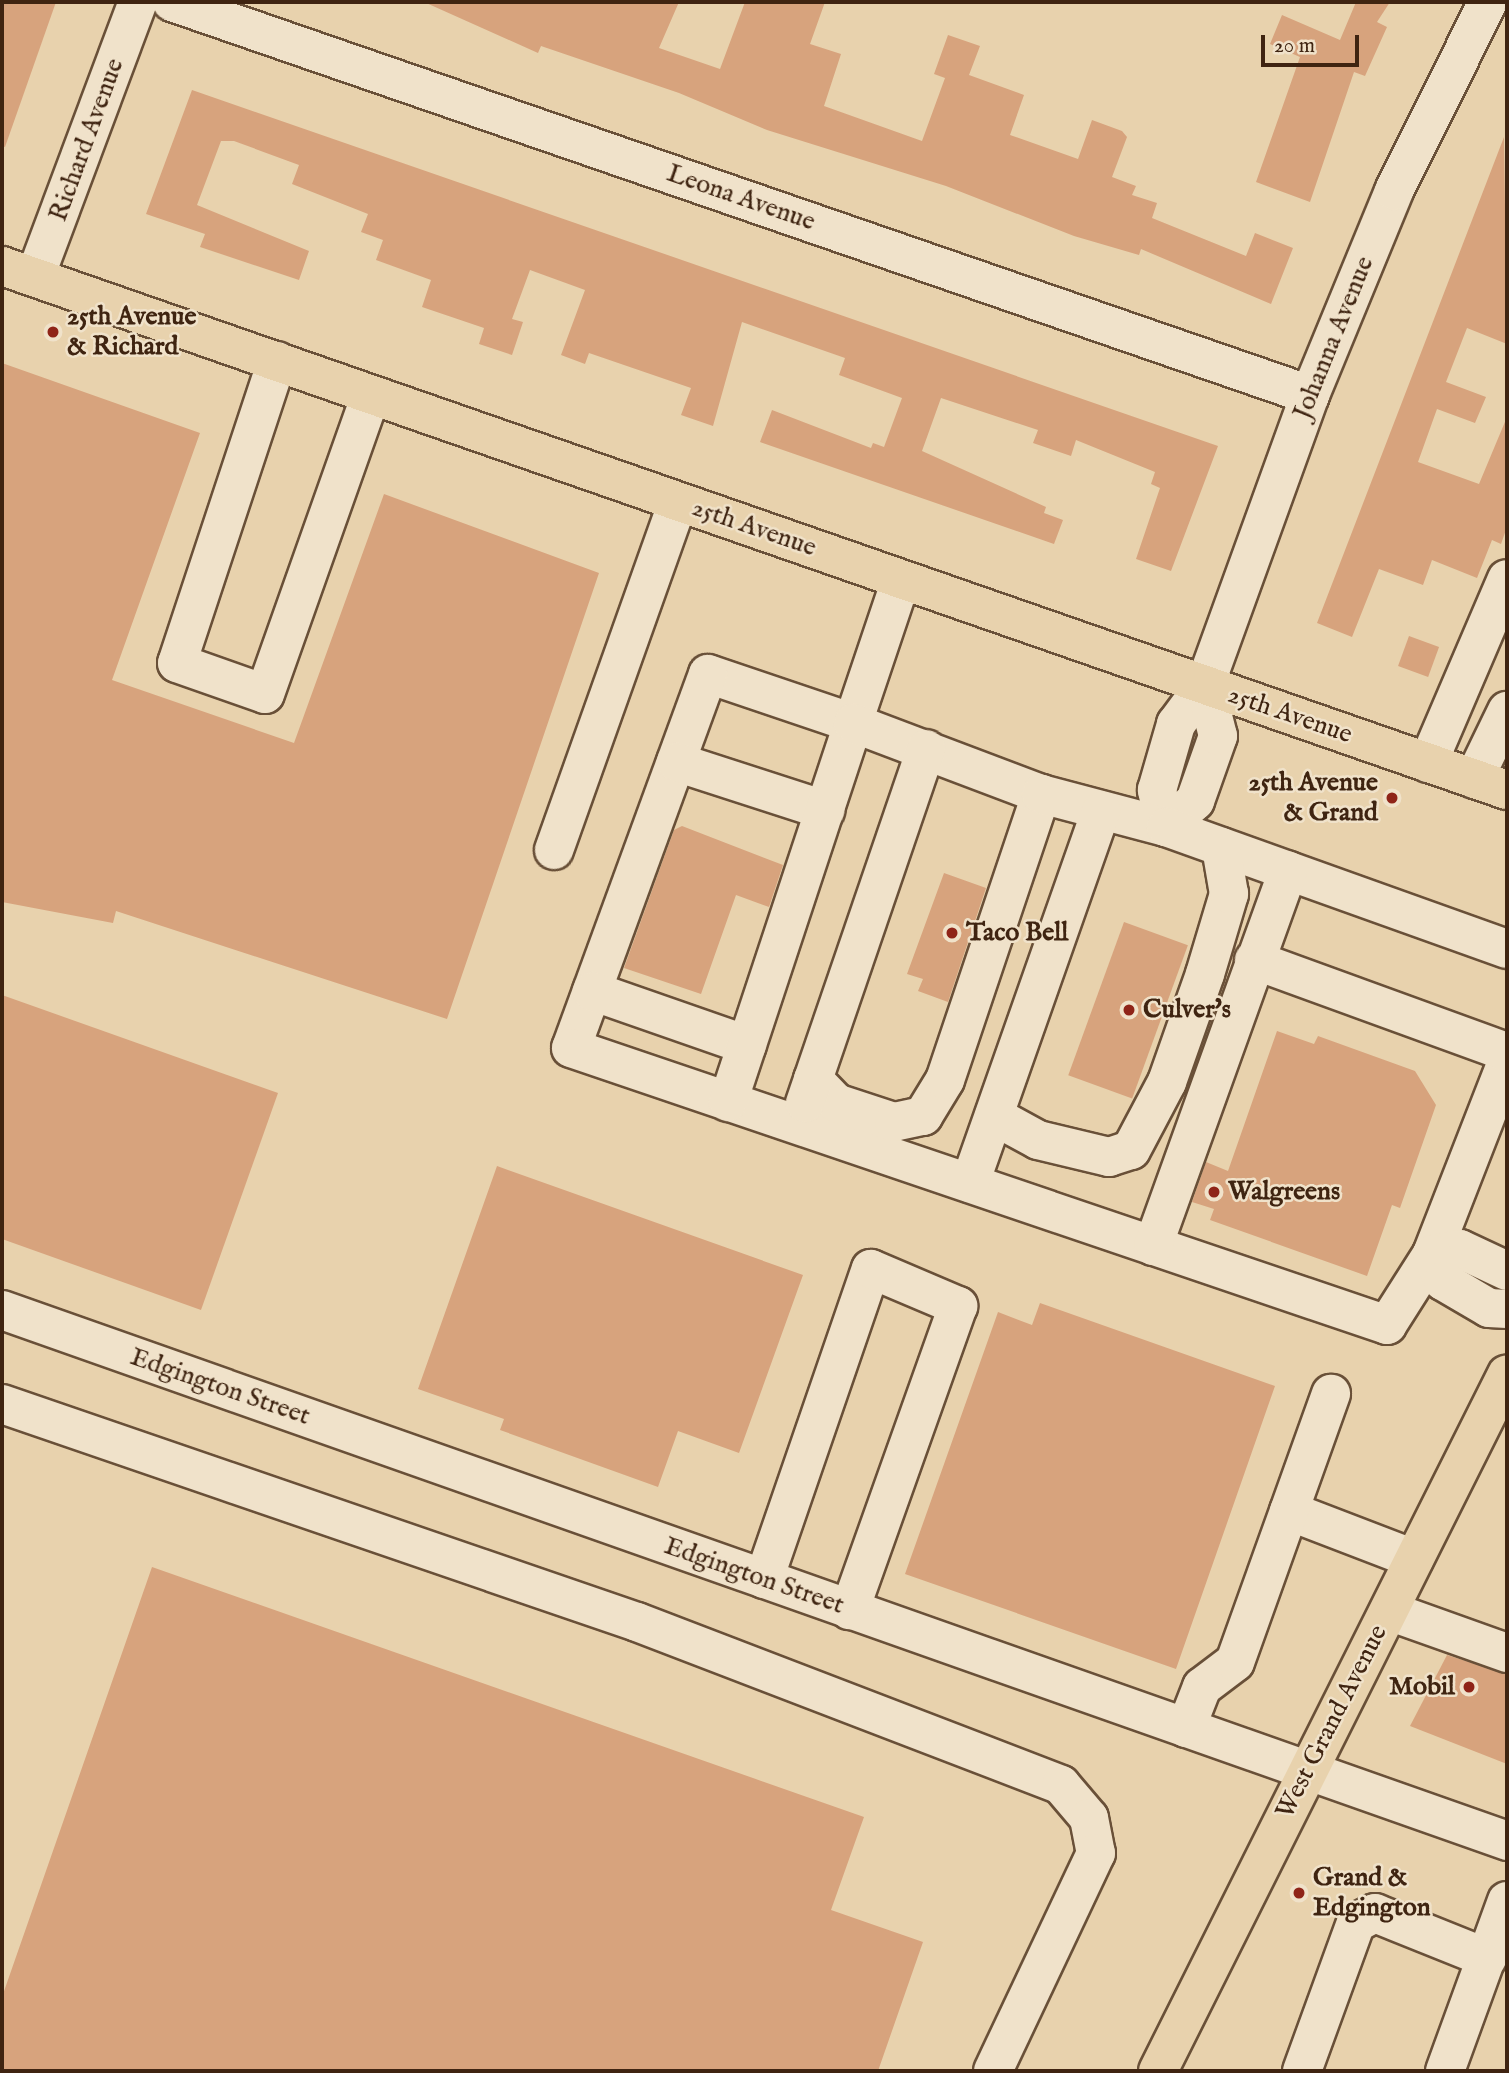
<!DOCTYPE html>
<html>
<head>
<meta charset="utf-8">
<style>
	body { margin:0 }
	#map { position:relative; width:1509px; height:2073px; overflow:hidden; background:#e8d2ad; font-family:"IM FELL English",serif }
	div>[style] { position:absolute }
	.building>* { inset:0; background:#d7a37d; transform-origin:0 0 }
	.roads { filter:drop-shadow(2px 0 #695038) drop-shadow(-2px 0 #695038) drop-shadow(0 2px #695038) drop-shadow(0 -2px #695038) }
	.minor>* { height:38px; margin:-19px; padding:0 19px; transform-origin:19px; border-radius:19px; background:#f0e2ca }
	.major>* { height:38px; margin:-19px; padding:0 19px; transform-origin:19px; border-radius:19px; background:#e8d2ad }
	.dots>* { width:19px; height:19px; translate:-50% -50%; box-sizing:border-box; border:4px solid #f0e2ca; border-radius:50% }
	span { translate:-50% -50%; white-space:nowrap; text-align:center; line-height:1.15; -webkit-text-stroke:5px #f0e2ca; paint-order:stroke }
	.street-label { font-size:26px; color:#3f2411 }
	.poi-label { font-size:26px; color:#3f2411; font-weight:700 }
	.left { translate:0 -50%; text-align:left }
	.right { translate:-100% -50%; text-align:right }
	.frame { position:absolute; inset:0; border:4px solid #3f2411; pointer-events:none }
	.scale { position:absolute; left:1261px; top:35px; width:98px; height:32px; box-sizing:border-box; border:4px solid #3f2411; border-top:0; padding-left:9px; font-size:21px; line-height:24px; white-space:nowrap; color:#3f2411; -webkit-text-stroke:5px #f0e2ca; paint-order:stroke }
</style>
</head>
<body>
<div id="map">
	<div class="building">
		<div style="clip-path:polygon(2px 2px,56px 2px,5px 147px,2px 146px)"></div>
		<div style="clip-path:polygon(424px 2px,679px 2px,659px 48px,720px 69px,745px 2px,825px 2px,810px 44px,841px 54px,824px 106px,922px 141px,945px 78px,934px 74px,948px 35px,980px 46px,969px 75px,1024px 95px,1010px 135px,1078px 159px,1092px 120px,1122px 131px,1127px 137px,1112px 177px,1136px 186px,1132px 195px,1157px 203px,1152px 218px,1246px 256px,1255px 233px,1293px 248px,1271px 304px,1141px 249px,1139px 255px,1074px 236px,946px 186px,767px 130px,679px 93px,541px 46px,538px 53px)"></div>
		<div style="clip-path:polygon(1356px 2px,1390px 2px,1377px 22px,1387px 27px,1365px 76px,1354px 72px,1310px 202px,1256px 182px,1300px 57px,1270px 44px,1282px 15px,1340px 40px)"></div>
		<div style="clip-path:polygon(192px 90px,1218px 446px,1171px 571px,1136px 559px,1160px 488px,1151px 484px,1155px 472px,1076px 440px,1071px 456px,1033px 443px,1038px 430px,941px 398px,922px 451px,1046px 507px,1044px 513px,1063px 520px,1054px 544px,760px 442px,772px 410px,871px 448px,873px 443px,884px 447px,902px 398px,839px 375px,845px 358px,742px 322px,713px 426px,681px 415px,691px 388px,589px 353px,585px 364px,561px 355px,585px 290px,530px 270px,512px 319px,523px 322px,512px 355px,479px 344px,484px 328px,422px 307px,431px 280px,376px 260px,383px 240px,361px 232px,368px 214px,292px 184px,299px 165px,234px 141px,221px 141px,197px 205px,309px 251px,299px 280px,200px 247px,205px 234px,146px 214px)"></div>
		<div style="clip-path:polygon(1504px 137px,1507px 344px,1467px 328px,1446px 382px,1486px 397px,1475px 423px,1437px 409px,1418px 462px,1479px 484px,1507px 417px,1507px 527px,1501px 544px,1492px 540px,1477px 578px,1432px 560px,1423px 585px,1379px 569px,1352px 637px,1317px 623px)"></div>
		<div style="clip-path:polygon(2px 363px,200px 433px,112px 680px,294px 743px,384px 494px,599px 573px,447px 1019px,116px 911px,113px 923px,2px 902px)"></div>
		<div style="left:1409px;top:636px;width:32px;height:32px;rotate:20deg"></div>
		<div style="clip-path:polygon(682px 826px,783px 865px,769px 907px,736px 895px,701px 994px,624px 968px,674px 830px)"></div>
		<div style="clip-path:polygon(944px 873px,986px 888px,948px 1002px,918px 991px,923px 979px,907px 974px)"></div>
		<div style="left:1124px;top:922px;width:68px;height:163px;rotate:20deg"></div>
		<div style="clip-path:polygon(2px 995px,278px 1093px,201px 1310px,2px 1239px)"></div>
		<div style="clip-path:polygon(1277px 1031px,1314px 1044px,1318px 1036px,1415px 1071px,1436px 1105px,1400px 1208px,1392px 1205px,1367px 1276px,1210px 1220px,1214px 1209px,1192px 1202px,1206px 1162px,1228px 1171px)"></div>
		<div style="clip-path:polygon(497px 1166px,803px 1275px,739px 1453px,678px 1431px,658px 1487px,500px 1430px,504px 1419px,418px 1389px)"></div>
		<div style="clip-path:polygon(1040px 1303px,1275px 1386px,1176px 1669px,905px 1574px,998px 1312px,1032px 1325px)"></div>
		<div style="clip-path:polygon(152px 1567px,864px 1817px,831px 1910px,923px 1942px,878px 2071px,2px 2071px,2px 1997px)"></div>
		<div style="clip-path:polygon(1447px 1655px,1507px 1674px,1507px 1764px,1410px 1726px)"></div>
	</div>
	<div class="roads">
		<div class="minor">
			<div style="left:172px;top:2px;width:1204px;rotate:19.05deg"></div>
			<div style="left:35px;top:277px;width:294px;rotate:-69.5deg"></div>
			<div style="left:277px;top:361px;width:318px;rotate:108.3deg"></div>
			<div style="left:177px;top:663px;width:93px;rotate:19.4deg"></div>
			<div style="left:265px;top:694px;width:317px;rotate:-70.5deg"></div>
			<div style="left:901px;top:580px;width:151px;rotate:108.6deg"></div>
			<div style="left:853px;top:723px;width:153px;rotate:-161.3deg"></div>
			<div style="left:708px;top:674px;width:398px;rotate:110.1deg"></div>
			<div style="left:571px;top:1048px;width:862px;rotate:18.75deg"></div>
			<div style="left:1387px;top:1325px;width:84px;rotate:-57.6deg"></div>
			<div style="left:1432px;top:1254px;width:206px;rotate:-68.7deg"></div>
			<div style="left:676px;top:762px;width:157px;rotate:17.9deg"></div>
			<div style="left:1428px;top:763px;width:200px;rotate:-66.8deg"></div>
			<div style="left:1474px;top:779px;width:76px;rotate:-64.1deg"></div>
			<div style="left:1166px;top:827px;width:38px;rotate:-104deg"></div>
			<div style="left:1157px;top:790px;width:69px;rotate:-73.9deg"></div>
			<div style="left:1176px;top:724px;width:49px;rotate:-53.4deg"></div>
			<div style="left:1205px;top:685px;width:308px;rotate:-70.1deg"></div>
			<div style="left:1310px;top:395px;width:221px;rotate:-67.6deg"></div>
			<div style="left:1394px;top:191px;width:211px;rotate:-63.6deg"></div>
			<div style="left:1166px;top:827px;width:39px;rotate:-42deg"></div>
			<div style="left:1195px;top:801px;width:69px;rotate:-70.5deg"></div>
			<div style="left:1218px;top:736px;width:53px;rotate:-104.3deg"></div>
			<div style="left:554px;top:850px;width:369px;rotate:-70.4deg"></div>
			<div style="left:1254px;top:960px;width:269px;rotate:20deg"></div>
			<div style="left:592px;top:991px;width:164px;rotate:19.2deg"></div>
			<div style="left:813px;top:1079px;width:33px;rotate:46deg"></div>
			<div style="left:836px;top:1103px;width:61px;rotate:18.1deg"></div>
			<div style="left:894px;top:1122px;width:30px;rotate:-12deg"></div>
			<div style="left:923px;top:1116px;width:42px;rotate:-58.6deg"></div>
			<div style="left:945px;top:1080px;width:302px;rotate:-71.4deg"></div>
			<div style="left:728px;top:1102px;width:399px;rotate:-71.7deg"></div>
			<div style="left:853px;top:723px;width:201px;rotate:20.7deg"></div>
			<div style="left:1041px;top:794px;width:129px;rotate:14.8deg"></div>
			<div style="left:1166px;top:827px;width:362px;rotate:19.7deg"></div>
			<div style="left:805px;top:1103px;width:374px;rotate:-71.1deg"></div>
			<div style="left:994px;top:1116px;width:50px;rotate:28.6deg"></div>
			<div style="left:1038px;top:1140px;width:73px;rotate:13.5deg"></div>
			<div style="left:1109px;top:1157px;width:23px;rotate:-18deg"></div>
			<div style="left:1131px;top:1150px;width:77px;rotate:-62.1deg"></div>
			<div style="left:1167px;top:1082px;width:114px;rotate:-70.6deg"></div>
			<div style="left:1205px;top:974px;width:84px;rotate:-73.3deg"></div>
			<div style="left:1229px;top:894px;width:48px;rotate:-99.7deg"></div>
			<div style="left:970px;top:1183px;width:395px;rotate:-70.6deg"></div>
			<div style="left:1153px;top:1246px;width:399px;rotate:-70.2deg"></div>
			<div style="left:1507px;top:1271px;width:52px;rotate:-154.9deg"></div>
			<div style="left:1460px;top:1249px;width:28px;rotate:170deg"></div>
			<div style="left:1432px;top:1254px;width:29px;rotate:68deg"></div>
			<div style="left:1443px;top:1281px;width:53px;rotate:30.4deg"></div>
			<div style="left:1489px;top:1308px;width:18px;rotate:3deg"></div>
			<div style="left:2px;top:1310px;width:1596px;rotate:19.43deg"></div>
			<div style="left:2px;top:1404px;width:671px;rotate:18.95deg"></div>
			<div style="left:637px;top:1622px;width:454px;rotate:21deg"></div>
			<div style="left:1061px;top:1785px;width:43px;rotate:49.7deg"></div>
			<div style="left:1089px;top:1818px;width:36px;rotate:79deg"></div>
			<div style="left:1096px;top:1853px;width:241px;rotate:115.3deg"></div>
			<div style="left:1289px;top:1511px;width:134px;rotate:21deg"></div>
			<div style="left:764px;top:1579px;width:328px;rotate:-71deg"></div>
			<div style="left:871px;top:1269px;width:95px;rotate:23deg"></div>
			<div style="left:958px;top:1306px;width:323px;rotate:109.6deg"></div>
			<div style="left:1389px;top:1611px;width:125px;rotate:19.6deg"></div>
			<div style="left:1186px;top:1728px;width:44px;rotate:-68.7deg"></div>
			<div style="left:1202px;top:1687px;width:41px;rotate:-37.1deg"></div>
			<div style="left:1235px;top:1662px;width:285px;rotate:-70.3deg"></div>
			<div style="left:1302px;top:2071px;width:158px;rotate:-70deg"></div>
			<div style="left:1356px;top:1923px;width:21px;rotate:-28deg"></div>
			<div style="left:1375px;top:1913px;width:121px;rotate:21.9deg"></div>
			<div style="left:1445px;top:2071px;width:181px;rotate:-70deg"></div>
		</div>
		<div class="major">
			<div style="left:2px;top:266px;width:1594px;rotate:19.2deg"></div>
			<div style="left:1158px;top:2071px;width:779px;rotate:-63.4deg"></div>
		</div>
	</div>
	<div class="dots">
		<div style="left:53px;top:332px;background:#8f2418"></div>
		<div style="left:1392px;top:798px;background:#8f2418"></div>
		<div style="left:952px;top:933px;background:#8f2418"></div>
		<div style="left:1129px;top:1010px;background:#8f2418"></div>
		<div style="left:1214px;top:1192px;background:#8f2418"></div>
		<div style="left:1469px;top:1687px;background:#8f2418"></div>
		<div style="left:1299px;top:1893px;background:#8f2418"></div>
	</div>
	<div class="street-label">
		<span style="left:87px;top:140px;rotate:-70deg">Richard Avenue</span>
		<span style="left:741px;top:198px;rotate:19deg">Leona Avenue</span>
		<span style="left:1334px;top:338px;rotate:-68deg">Johanna Avenue</span>
		<span style="left:754px;top:528px;rotate:19deg">25th Avenue</span>
		<span style="left:1290px;top:715px;rotate:19deg">25th Avenue</span>
		<span style="left:220px;top:1387px;rotate:19deg">Edgington Street</span>
		<span style="left:754px;top:1576px;rotate:19deg">Edgington Street</span>
		<span style="left:1332px;top:1722px;rotate:-63deg">West Grand Avenue</span>
	</div>
	<div class="poi-label">
		<span class="left" style="left:67px;top:332px">25th Avenue<br>&amp; Richard</span>
		<span class="right" style="left:1378px;top:798px">25th Avenue<br>&amp; Grand</span>
		<span class="left" style="left:966px;top:933px">Taco Bell</span>
		<span class="left" style="left:1143px;top:1010px">Culver's</span>
		<span class="left" style="left:1228px;top:1192px">Walgreens</span>
		<span class="right" style="left:1455px;top:1687px">Mobil</span>
		<span class="left" style="left:1313px;top:1893px">Grand &amp;<br>Edgington</span>
	</div>
	<div class="frame"></div>
	<div class="scale">20 m</div>
</div>
</body>
</html>
